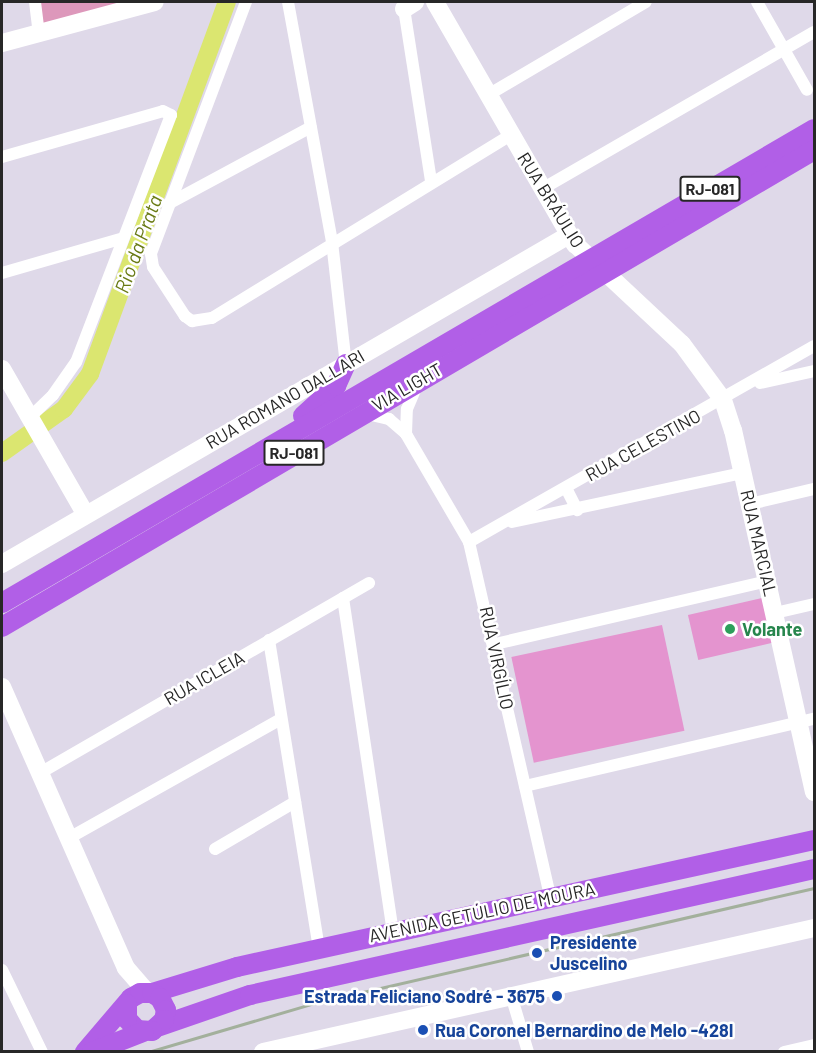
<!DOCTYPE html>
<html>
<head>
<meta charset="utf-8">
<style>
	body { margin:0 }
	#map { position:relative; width:816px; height:1053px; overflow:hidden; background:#dfd9e9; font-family:Barlow,sans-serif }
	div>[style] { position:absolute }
	.green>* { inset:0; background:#dd98bb }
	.pitch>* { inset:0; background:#e494cf; transform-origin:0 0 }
	.river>* { height:18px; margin:-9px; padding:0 9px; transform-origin:9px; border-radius:9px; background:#dbe670 }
	.street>* { height:12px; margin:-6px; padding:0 6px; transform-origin:6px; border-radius:6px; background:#fff }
	.secondary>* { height:18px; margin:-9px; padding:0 9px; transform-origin:9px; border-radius:9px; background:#fff }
	.primary>* { height:20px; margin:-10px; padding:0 10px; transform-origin:10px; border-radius:10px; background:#b15fe7 }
	.rail>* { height:3px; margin:-1.5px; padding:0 1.5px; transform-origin:1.5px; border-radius:1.5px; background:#a3b09c }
	.dots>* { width:16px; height:16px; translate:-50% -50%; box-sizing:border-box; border:3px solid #fff; border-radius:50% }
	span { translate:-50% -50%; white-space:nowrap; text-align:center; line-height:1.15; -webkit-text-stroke:5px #fff; paint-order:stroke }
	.shield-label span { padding:2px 4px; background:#fff; border:2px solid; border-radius:4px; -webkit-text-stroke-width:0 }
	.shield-label { font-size:16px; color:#272727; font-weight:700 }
	.street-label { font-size:18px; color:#272727 }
	.leisure-label { font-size:18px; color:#27864d; font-weight:700 }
	.left { translate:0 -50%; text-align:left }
	.transit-label { font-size:18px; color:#164399; font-weight:700 }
	.right { translate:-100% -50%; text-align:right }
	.water-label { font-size:20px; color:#697a14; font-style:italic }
	.frame { position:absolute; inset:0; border:3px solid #272727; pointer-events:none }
</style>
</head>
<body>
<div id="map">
	<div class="green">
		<div style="clip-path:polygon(37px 2px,135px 2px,41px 31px)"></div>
	</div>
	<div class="pitch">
		<div style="left:762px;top:598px;width:46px;height:76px;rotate:77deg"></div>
		<div style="left:662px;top:625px;width:108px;height:154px;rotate:78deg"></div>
	</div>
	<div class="river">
		<div style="left:2px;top:453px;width:76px;rotate:-35.4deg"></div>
		<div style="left:64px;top:409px;width:44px;rotate:-53.4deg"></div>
		<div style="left:90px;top:374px;width:396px;rotate:-69.8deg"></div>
	</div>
	<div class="street">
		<div style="left:35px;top:2px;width:31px;rotate:83deg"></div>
		<div style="left:246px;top:2px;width:269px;rotate:110.7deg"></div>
		<div style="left:151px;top:254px;width:13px;rotate:81deg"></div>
		<div style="left:153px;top:267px;width:59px;rotate:56.9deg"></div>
		<div style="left:185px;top:316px;width:9px;rotate:36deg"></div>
		<div style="left:192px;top:321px;width:20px;rotate:-9deg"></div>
		<div style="left:212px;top:318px;width:351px;rotate:-31.5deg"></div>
		<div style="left:288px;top:2px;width:244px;rotate:79.6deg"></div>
		<div style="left:332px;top:242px;width:123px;rotate:83.5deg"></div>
		<div style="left:403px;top:2px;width:181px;rotate:81.1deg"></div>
		<div style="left:757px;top:2px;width:101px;rotate:60.4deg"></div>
		<div style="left:488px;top:95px;width:183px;rotate:-30.5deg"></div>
		<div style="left:2px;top:157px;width:167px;rotate:-15.9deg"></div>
		<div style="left:163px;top:111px;width:9px;rotate:27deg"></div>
		<div style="left:171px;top:115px;width:265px;rotate:111deg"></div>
		<div style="left:76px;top:362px;width:40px;rotate:124.9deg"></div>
		<div style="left:53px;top:395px;width:32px;rotate:136deg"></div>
		<div style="left:542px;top:189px;width:314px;rotate:-30deg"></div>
		<div style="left:168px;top:204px;width:162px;rotate:-28.3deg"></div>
		<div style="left:2px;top:273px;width:123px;rotate:-16.1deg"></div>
		<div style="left:760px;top:383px;width:55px;rotate:-12.5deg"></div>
		<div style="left:367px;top:414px;width:23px;rotate:13deg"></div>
		<div style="left:389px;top:419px;width:23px;rotate:41deg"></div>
		<div style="left:406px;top:434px;width:125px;rotate:59.7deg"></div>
		<div style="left:469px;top:542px;width:364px;rotate:77.1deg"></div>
		<div style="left:406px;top:434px;width:25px;rotate:-88deg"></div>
		<div style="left:407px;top:409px;width:25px;rotate:-67deg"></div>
		<div style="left:566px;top:488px;width:25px;rotate:63deg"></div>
		<div style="left:750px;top:504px;width:66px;rotate:-13.2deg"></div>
		<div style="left:512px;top:522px;width:236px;rotate:-12deg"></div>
		<div style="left:469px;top:542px;width:397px;rotate:-29.6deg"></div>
		<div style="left:343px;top:598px;width:338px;rotate:81.5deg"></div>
		<div style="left:775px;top:613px;width:40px;rotate:-13deg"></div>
		<div style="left:269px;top:640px;width:312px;rotate:80.8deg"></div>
		<div style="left:495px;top:644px;width:279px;rotate:-13deg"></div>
		<div style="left:40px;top:773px;width:380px;rotate:-30deg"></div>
		<div style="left:525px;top:786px;width:297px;rotate:-13.1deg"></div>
		<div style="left:69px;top:838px;width:243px;rotate:-29.3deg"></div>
		<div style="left:215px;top:849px;width:93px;rotate:-30.4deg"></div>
		<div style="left:2px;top:970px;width:91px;rotate:64deg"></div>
		<div style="left:511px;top:995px;width:59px;rotate:73.4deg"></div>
		<div style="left:784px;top:1052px;width:31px;rotate:-13deg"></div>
	</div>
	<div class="secondary">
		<div style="left:435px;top:2px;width:280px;rotate:60deg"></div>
		<div style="left:575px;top:244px;width:146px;rotate:43.1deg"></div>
		<div style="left:682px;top:344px;width:69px;rotate:53.8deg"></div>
		<div style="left:723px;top:400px;width:32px;rotate:72deg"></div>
		<div style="left:733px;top:430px;width:371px;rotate:77.4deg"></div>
		<div style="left:404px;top:9px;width:13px;rotate:-32deg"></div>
		<div style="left:2px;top:43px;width:158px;rotate:-15deg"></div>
		<div style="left:2px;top:369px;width:168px;rotate:60.1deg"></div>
		<div style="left:2px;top:564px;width:656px;rotate:-30.12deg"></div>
		<div style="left:2px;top:687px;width:307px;rotate:66.2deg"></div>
		<div style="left:126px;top:968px;width:32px;rotate:49deg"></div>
		<div style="left:263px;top:1052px;width:565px;rotate:-12.68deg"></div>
	</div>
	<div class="primary">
		<div style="left:303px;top:416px;width:45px;rotate:-42.3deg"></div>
		<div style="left:336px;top:386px;width:24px;rotate:-66deg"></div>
		<div style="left:2px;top:603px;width:940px;rotate:-30.27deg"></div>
		<div style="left:2px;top:627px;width:942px;rotate:-30.43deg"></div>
		<div style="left:152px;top:993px;width:89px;rotate:-17deg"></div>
		<div style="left:237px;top:967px;width:591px;rotate:-12.41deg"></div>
		<div style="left:160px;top:1026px;width:95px;rotate:-19deg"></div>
		<div style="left:250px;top:995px;width:578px;rotate:-12.59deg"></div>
		<div style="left:85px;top:1052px;width:71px;rotate:-49.6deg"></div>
		<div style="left:131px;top:998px;width:10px;rotate:-29deg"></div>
		<div style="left:140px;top:993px;width:12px"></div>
		<div style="left:152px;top:993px;width:9px;rotate:32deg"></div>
		<div style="left:160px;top:998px;width:13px;rotate:63deg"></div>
		<div style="left:166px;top:1010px;width:10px;rotate:101deg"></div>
		<div style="left:164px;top:1020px;width:16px;rotate:137deg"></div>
		<div style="left:152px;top:1031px;width:15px;rotate:-176deg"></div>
		<div style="left:137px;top:1030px;width:15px;rotate:-132deg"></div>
		<div style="left:127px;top:1019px;width:15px;rotate:-90deg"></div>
		<div style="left:92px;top:1052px;width:55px;rotate:-21.4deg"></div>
	</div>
	<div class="rail">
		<div style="left:148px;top:1052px;width:174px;rotate:-16.4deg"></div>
		<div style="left:315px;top:1003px;width:512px;rotate:-12.98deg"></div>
	</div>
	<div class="dots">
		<div style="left:730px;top:629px;background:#2e9e5b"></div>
		<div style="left:537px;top:953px;background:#1a4fb4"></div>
		<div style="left:557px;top:996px;background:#1a4fb4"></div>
		<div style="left:423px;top:1030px;background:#1a4fb4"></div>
	</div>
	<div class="shield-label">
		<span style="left:710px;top:189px">RJ-081</span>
		<span style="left:294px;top:453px">RJ-081</span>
	</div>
	<div class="street-label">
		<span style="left:551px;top:200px;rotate:58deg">RUA BRÁULIO</span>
		<span style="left:407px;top:387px;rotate:-30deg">VIA LIGHT</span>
		<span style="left:285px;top:399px;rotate:-30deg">RUA ROMANO DALLARI</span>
		<span style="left:643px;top:445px;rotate:-29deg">RUA CELESTINO</span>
		<span style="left:759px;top:543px;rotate:77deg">RUA MARCIAL</span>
		<span style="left:497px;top:658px;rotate:78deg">RUA VIRGÍLIO</span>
		<span style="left:204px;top:678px;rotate:-30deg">RUA ICLEIA</span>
		<span style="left:482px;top:912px;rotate:-12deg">AVENIDA GETÚLIO DE MOURA</span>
	</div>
	<div class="leisure-label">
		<span class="left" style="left:742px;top:629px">Volante</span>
	</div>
	<div class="transit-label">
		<span class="left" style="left:550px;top:953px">Presidente<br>Juscelino</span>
		<span class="right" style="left:545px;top:996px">Estrada Feliciano Sodré - 3675</span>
		<span class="left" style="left:435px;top:1030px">Rua Coronel Bernardino de Melo -428I</span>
	</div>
	<div class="water-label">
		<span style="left:138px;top:244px;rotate:-70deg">Rio da Prata</span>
	</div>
	<div class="frame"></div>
</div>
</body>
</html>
